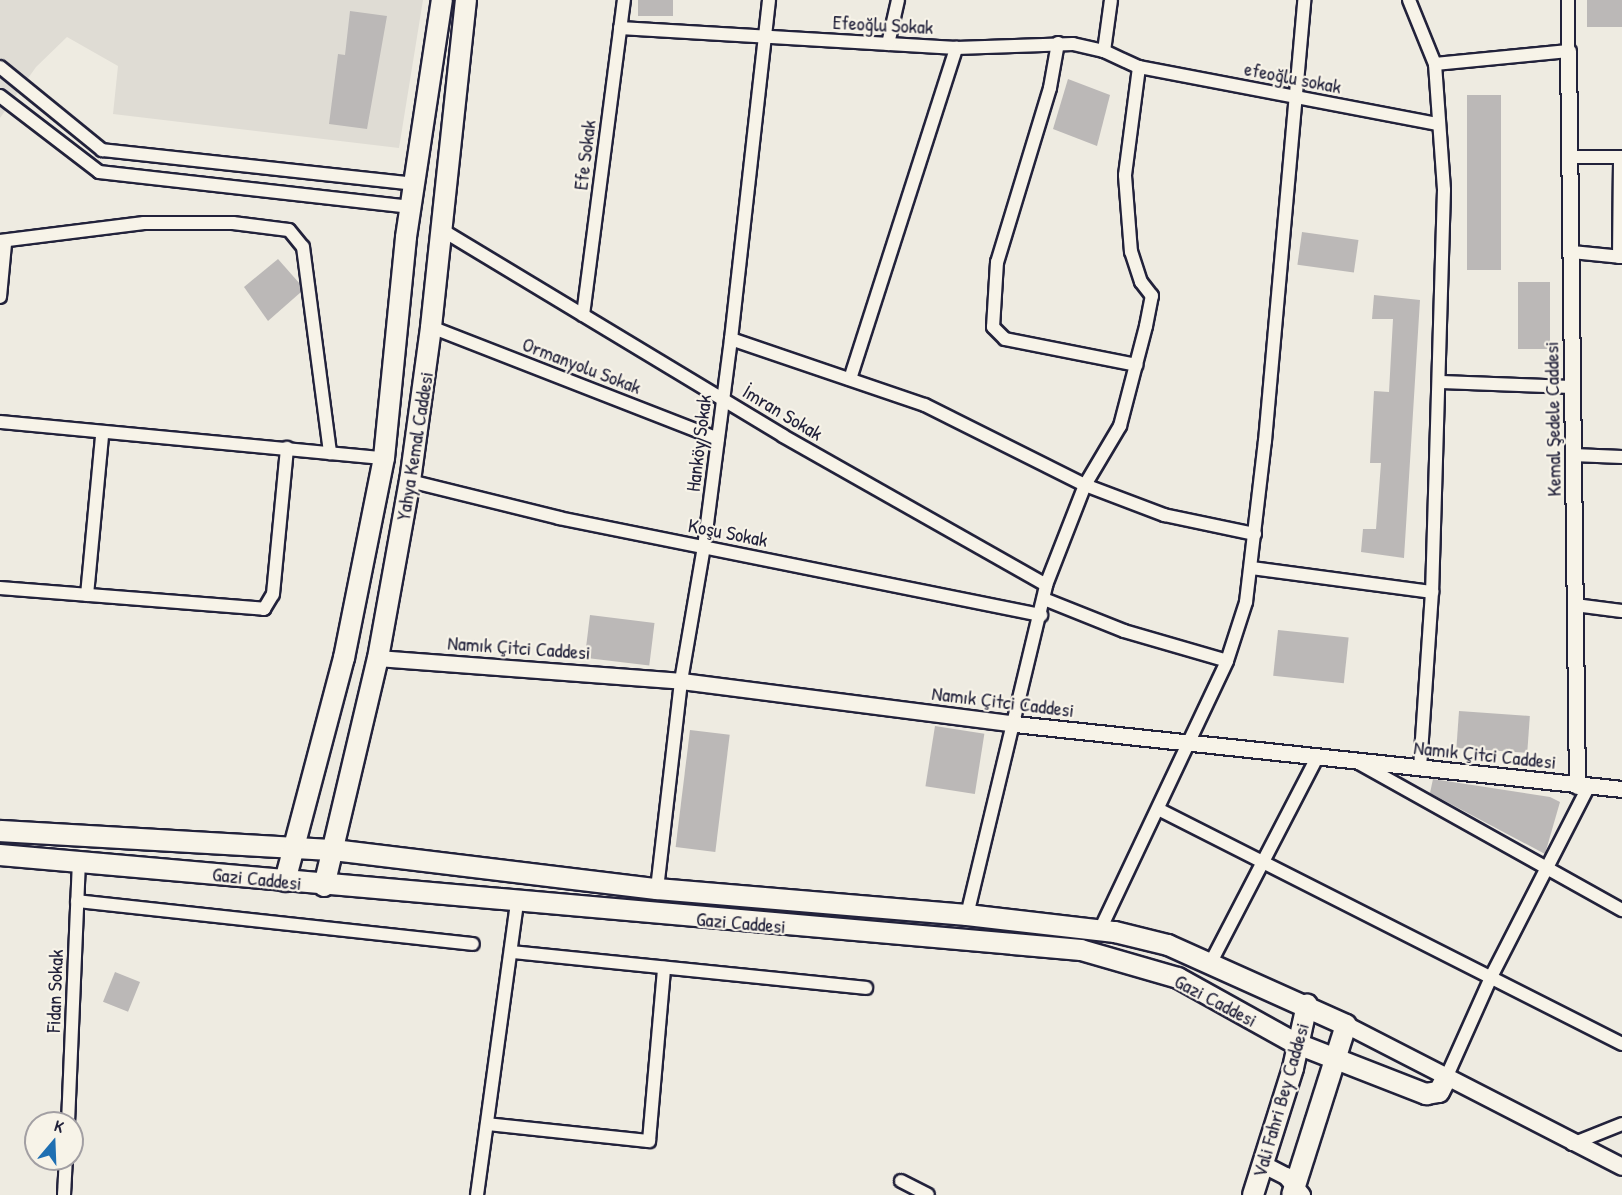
<!DOCTYPE html>
<html>
<head>
<meta charset="utf-8">
<style>
	body { margin:0 }
	#map { position:relative; width:1622px; height:1195px; overflow:hidden; background:#eeebe1; font-family:"Patrick Hand",sans-serif }
	div>[style] { position:absolute }
	.built>* { inset:0; background:#dfdcd4 }
	.building>* { inset:0; background:#bbb8b7; transform-origin:0 0 }
	.roads { filter:drop-shadow(2px 0 #22223b) drop-shadow(-2px 0 #22223b) drop-shadow(0 2px #22223b) drop-shadow(0 -2px #22223b) }
	.minor>* { height:12px; margin:-6px; padding:0 6px; transform-origin:6px; border-radius:6px; background:#f7f3e8 }
	.tertiary>* { height:15px; margin:-7.5px; padding:0 7.5px; transform-origin:7.5px; border-radius:7.5px; background:#f7f3e8 }
	.secondary>* { height:16px; margin:-8px; padding:0 8px; transform-origin:8px; border-radius:8px; background:#f7f3e8 }
	.primary>* { height:20px; margin:-10px; padding:0 10px; transform-origin:10px; border-radius:10px; background:#f7f3e8 }
	span { translate:-50% -50%; white-space:nowrap; text-align:center; line-height:1.15; -webkit-text-stroke:4.5px #f7f3e8; paint-order:stroke }
	.street-label { font-size:20px; color:#22223b }
	.north { position:absolute; left:24px; top:1111px; width:60px; height:60px; box-sizing:border-box; background:#f7f3e8; border:2px solid #a29fa3; border-radius:50%; rotate:19deg; font-size:16px; font-weight:700; line-height:24px; text-align:center; color:#22223b }
	.north::after { content:''; display:block; margin:auto; width:21px; height:27px; background:#1f6fb2; clip-path:polygon(50% 0,100% 100%,50% 72%,0 100%) }
</style>
</head>
<body>
<div id="map">
	<div class="built">
		<div style="clip-path:polygon(0 0,423px 0,399px 148px,113px 114px,118px 66px,67px 37px,36px 67px,0 118px)"></div>
	</div>
	<div class="building">
		<div style="left:638px;top:0;width:35px;height:16px"></div>
		<div style="left:1587px;top:0;width:35px;height:27px"></div>
		<div style="clip-path:polygon(350px 11px,387px 16px,367px 129px,329px 124px,338px 54px,345px 55px)"></div>
		<div style="clip-path:polygon(1068px 79px,1110px 95px,1097px 146px,1053px 129px)"></div>
		<div style="left:1467px;top:95px;width:34px;height:175px"></div>
		<div style="left:1302px;top:232px;width:57px;height:33px;rotate:8deg"></div>
		<div style="clip-path:polygon(278px 259px,300px 284px,301px 292px,268px 321px,244px 287px)"></div>
		<div style="left:1518px;top:282px;width:32px;height:67px"></div>
		<div style="clip-path:polygon(1374px 295px,1420px 300px,1404px 558px,1361px 552px,1363px 529px,1376px 529px,1381px 463px,1370px 463px,1374px 391px,1389px 392px,1393px 319px,1372px 319px)"></div>
		<div style="left:590px;top:615px;width:65px;height:43px;rotate:7deg"></div>
		<div style="left:1278px;top:630px;width:71px;height:46px;rotate:6deg"></div>
		<div style="left:1459px;top:711px;width:71px;height:37px;rotate:4deg"></div>
		<div style="left:935px;top:726px;width:50px;height:61px;rotate:9deg"></div>
		<div style="left:690px;top:730px;width:40px;height:118px;rotate:7deg"></div>
		<div style="clip-path:polygon(1433px 779px,1550px 797px,1560px 802px,1545px 854px,1430px 793px)"></div>
		<div style="left:115px;top:972px;width:27px;height:32px;rotate:22deg"></div>
	</div>
	<div class="roads">
		<div class="minor">
			<div style="left:1409px;top:0;width:69px;rotate:67.9deg"></div>
			<div style="left:1435px;top:64px;width:126px;rotate:85.9deg"></div>
			<div style="left:1444px;top:190px;width:402px;rotate:91.7deg"></div>
			<div style="left:1432px;top:592px;width:176px;rotate:93.9deg"></div>
			<div style="left:620px;top:28px;width:337px;rotate:3.4deg"></div>
			<div style="left:956px;top:48px;width:117px;rotate:-2deg"></div>
			<div style="left:1073px;top:44px;width:32px;rotate:13deg"></div>
			<div style="left:1104px;top:51px;width:38px;rotate:25deg"></div>
			<div style="left:1139px;top:67px;width:305px;rotate:10.8deg"></div>
			<div style="left:1058px;top:43px;width:46px;rotate:100.1deg"></div>
			<div style="left:1050px;top:88px;width:182px;rotate:106.9deg"></div>
			<div style="left:997px;top:262px;width:65px;rotate:93.5deg"></div>
			<div style="left:993px;top:327px;width:17px;rotate:45deg"></div>
			<div style="left:1005px;top:339px;width:134px;rotate:11.2deg"></div>
			<div style="left:888px;top:44px;width:45px;rotate:-77.2deg"></div>
			<div style="left:1104px;top:51px;width:51px;rotate:-82.2deg"></div>
			<div style="left:1435px;top:64px;width:134px;rotate:-5.6deg"></div>
			<div style="left:1568px;top:51px;width:51px;rotate:-90deg"></div>
			<div style="left:0;top:67px;width:132px;rotate:39.1deg"></div>
			<div style="left:102px;top:150px;width:314px;rotate:6.2deg"></div>
			<div style="left:0;top:96px;width:125px;rotate:37.5deg"></div>
			<div style="left:99px;top:172px;width:314px;rotate:6.4deg"></div>
			<div style="left:1569px;top:157px;width:53px"></div>
			<div style="left:442px;top:230px;width:398px;rotate:31.1deg"></div>
			<div style="left:783px;top:436px;width:302px;rotate:29.5deg"></div>
			<div style="left:0;top:241px;width:145px;rotate:-7.1deg"></div>
			<div style="left:144px;top:223px;width:89px"></div>
			<div style="left:233px;top:223px;width:56px;rotate:7.1deg"></div>
			<div style="left:289px;top:230px;width:22px;rotate:51deg"></div>
			<div style="left:303px;top:247px;width:208px;rotate:82.5deg"></div>
			<div style="left:1572px;top:252px;width:50px;rotate:5.7deg"></div>
			<div style="left:1619px;top:257px;width:100px;rotate:-89.4deg"></div>
			<div style="left:0;top:297px;width:53px;rotate:-84.6deg"></div>
			<div style="left:583px;top:315px;width:318px;rotate:-82.6deg"></div>
			<div style="left:431px;top:327px;width:308px;rotate:21.3deg"></div>
			<div style="left:731px;top:339px;width:205px;rotate:18.8deg"></div>
			<div style="left:925px;top:405px;width:179px;rotate:26.6deg"></div>
			<div style="left:1085px;top:485px;width:85px;rotate:20.8deg"></div>
			<div style="left:1164px;top:515px;width:93px;rotate:11.8deg"></div>
			<div style="left:850px;top:379px;width:348px;rotate:-72.2deg"></div>
			<div style="left:1441px;top:382px;width:131px;rotate:2.2deg"></div>
			<div style="left:0;top:422px;width:386px;rotate:5.4deg"></div>
			<div style="left:1573px;top:455px;width:49px;rotate:2.3deg"></div>
			<div style="left:410px;top:481px;width:154px;rotate:13.9deg"></div>
			<div style="left:559px;top:518px;width:492px;rotate:11.4deg"></div>
			<div style="left:1252px;top:568px;width:182px;rotate:7.6deg"></div>
			<div style="left:0;top:588px;width:265px;rotate:4.5deg"></div>
			<div style="left:264px;top:609px;width:17px;rotate:-59deg"></div>
			<div style="left:273px;top:594px;width:147px;rotate:-84.5deg"></div>
			<div style="left:87px;top:595px;width:161px;rotate:-84.6deg"></div>
			<div style="left:1044px;top:599px;width:86px;rotate:21.8deg"></div>
			<div style="left:1124px;top:631px;width:107px;rotate:16.2deg"></div>
			<div style="left:1575px;top:605px;width:47px;rotate:7.3deg"></div>
			<div style="left:1357px;top:762px;width:304px;rotate:29.2deg"></div>
			<div style="left:1158px;top:809px;width:520px;rotate:26.86deg"></div>
			<div style="left:657px;top:889px;width:209px;rotate:-83.4deg"></div>
			<div style="left:681px;top:681px;width:136px;rotate:-80.3deg"></div>
			<div style="left:704px;top:547px;width:210px;rotate:-82.6deg"></div>
			<div style="left:731px;top:339px;width:341px;rotate:-83.6deg"></div>
			<div style="left:77px;top:901px;width:398px;rotate:6.2deg"></div>
			<div style="left:967px;top:915px;width:339px;rotate:-76.5deg"></div>
			<div style="left:1046px;top:585px;width:107px;rotate:-68.7deg"></div>
			<div style="left:1085px;top:485px;width:69px;rotate:-59.3deg"></div>
			<div style="left:1120px;top:426px;width:103px;rotate:-75.4deg"></div>
			<div style="left:1146px;top:326px;width:31px;rotate:-79deg"></div>
			<div style="left:1152px;top:296px;width:18px;rotate:-128deg"></div>
			<div style="left:1141px;top:282px;width:32px;rotate:-108deg"></div>
			<div style="left:1131px;top:252px;width:77px;rotate:-94.5deg"></div>
			<div style="left:1125px;top:175px;width:109px;rotate:-82.6deg"></div>
			<div style="left:1100px;top:930px;width:297px;rotate:-64.7deg"></div>
			<div style="left:1227px;top:661px;width:62px;rotate:-72.1deg"></div>
			<div style="left:1246px;top:602px;width:162px;rotate:-83.3deg"></div>
			<div style="left:1265px;top:441px;width:443px;rotate:-84.9deg"></div>
			<div style="left:512px;top:952px;width:356px;rotate:5.8deg"></div>
			<div style="left:1210px;top:964px;width:234px;rotate:-62.6deg"></div>
			<div style="left:1446px;top:1078px;width:113px;rotate:-65.9deg"></div>
			<div style="left:1492px;top:975px;width:211px;rotate:-62.9deg"></div>
			<div style="left:68px;top:1123px;width:261px;rotate:-87.6deg"></div>
			<div style="left:487px;top:1124px;width:163px;rotate:6deg"></div>
			<div style="left:649px;top:1141px;width:174px;rotate:-85deg"></div>
			<div style="left:1572px;top:1144px;width:54px;rotate:-21.8deg"></div>
			<div style="left:901px;top:1181px;width:30px;rotate:27deg"></div>
			<div style="left:64px;top:1195px;width:36px;rotate:-87deg"></div>
			<div style="left:477px;top:1195px;width:295px;rotate:-82.2deg"></div>
		</div>
		<div class="tertiary">
			<div style="left:1568px;top:51px;width:735px;rotate:89.3deg"></div>
			<div style="left:378px;top:658px;width:304px;rotate:4.3deg"></div>
			<div style="left:681px;top:681px;width:337px;rotate:7.3deg"></div>
			<div style="left:1015px;top:724px;width:610px;rotate:6.11deg"></div>
		</div>
		<div class="secondary">
			<div style="left:1346px;top:1025px;width:310px;rotate:27.2deg"></div>
			<div style="left:1264px;top:1165px;width:25px;rotate:27deg"></div>
			<div style="left:1286px;top:1176px;width:25px;rotate:50deg"></div>
		</div>
		<div class="primary">
			<div style="left:0;top:831px;width:334px;rotate:3.3deg"></div>
			<div style="left:333px;top:850px;width:326px;rotate:6.9deg"></div>
			<div style="left:657px;top:889px;width:311px;rotate:4.8deg"></div>
			<div style="left:967px;top:915px;width:149px;rotate:6.6deg"></div>
			<div style="left:1115px;top:932px;width:55px;rotate:13.8deg"></div>
			<div style="left:1168px;top:945px;width:195px;rotate:24.2deg"></div>
			<div style="left:1346px;top:1025px;width:178px;rotate:107.6deg"></div>
			<div style="left:0;top:855px;width:1085px;rotate:5.02deg"></div>
			<div style="left:1081px;top:950px;width:101px;rotate:16.1deg"></div>
			<div style="left:1178px;top:978px;width:134px;rotate:29.1deg"></div>
			<div style="left:1295px;top:1043px;width:141px;rotate:21.3deg"></div>
			<div style="left:1426px;top:1094px;width:13px;rotate:-9deg"></div>
			<div style="left:1439px;top:1092px;width:16px;rotate:-63deg"></div>
			<div style="left:285px;top:881px;width:231px;rotate:-75.2deg"></div>
			<div style="left:344px;top:658px;width:204px;rotate:-78.7deg"></div>
			<div style="left:384px;top:458px;width:222px;rotate:-84.3deg"></div>
			<div style="left:406px;top:237px;width:240px;rotate:-81.4deg"></div>
			<div style="left:324px;top:886px;width:234px;rotate:-76.7deg"></div>
			<div style="left:378px;top:658px;width:180px;rotate:-79.8deg"></div>
			<div style="left:410px;top:481px;width:155px;rotate:-82.2deg"></div>
			<div style="left:431px;top:327px;width:329px;rotate:-83.9deg"></div>
			<div style="left:1253px;top:1195px;width:133px;rotate:-72.5deg"></div>
			<div style="left:1293px;top:1068px;width:65px;rotate:-77.5deg"></div>
		</div>
	</div>
	<div class="street-label">
		<span style="left:883px;top:24px;rotate:3deg">Efeoğlu Sokak</span>
		<span style="left:1293px;top:77px;rotate:11deg">efeoğlu sokak</span>
		<span style="left:584px;top:155px;rotate:-83deg">Efe Sokak</span>
		<span style="left:582px;top:365px;rotate:21deg">Ormanyolu Sokak</span>
		<span style="left:783px;top:412px;rotate:31deg">İmran Sokak</span>
		<span style="left:1552px;top:419px;rotate:-91deg">Kemal Şedele Caddesi</span>
		<span style="left:698px;top:443px;rotate:-83deg">Hanköy Sokak</span>
		<span style="left:414px;top:446px;rotate:-81deg">Yahya Kemal Caddesi</span>
		<span style="left:728px;top:532px;rotate:11deg">Koşu Sokak</span>
		<span style="left:519px;top:647px;rotate:4deg">Namık Çitci Caddesi</span>
		<span style="left:1003px;top:701px;rotate:7deg">Namık Çitci Caddesi</span>
		<span style="left:1485px;top:754px;rotate:6deg">Namık Çitci Caddesi</span>
		<span style="left:257px;top:878px;rotate:6deg">Gazi Caddesi</span>
		<span style="left:741px;top:922px;rotate:5deg">Gazi Caddesi</span>
		<span style="left:54px;top:991px;rotate:-88deg">Fidan Sokak</span>
		<span style="left:1216px;top:1000px;rotate:28deg">Gazi Caddesi</span>
		<span style="left:1280px;top:1100px;rotate:-74deg">Vali Fahri Bey Caddesi</span>
	</div>
	<div class="north">K</div>
</div>
</body>
</html>
